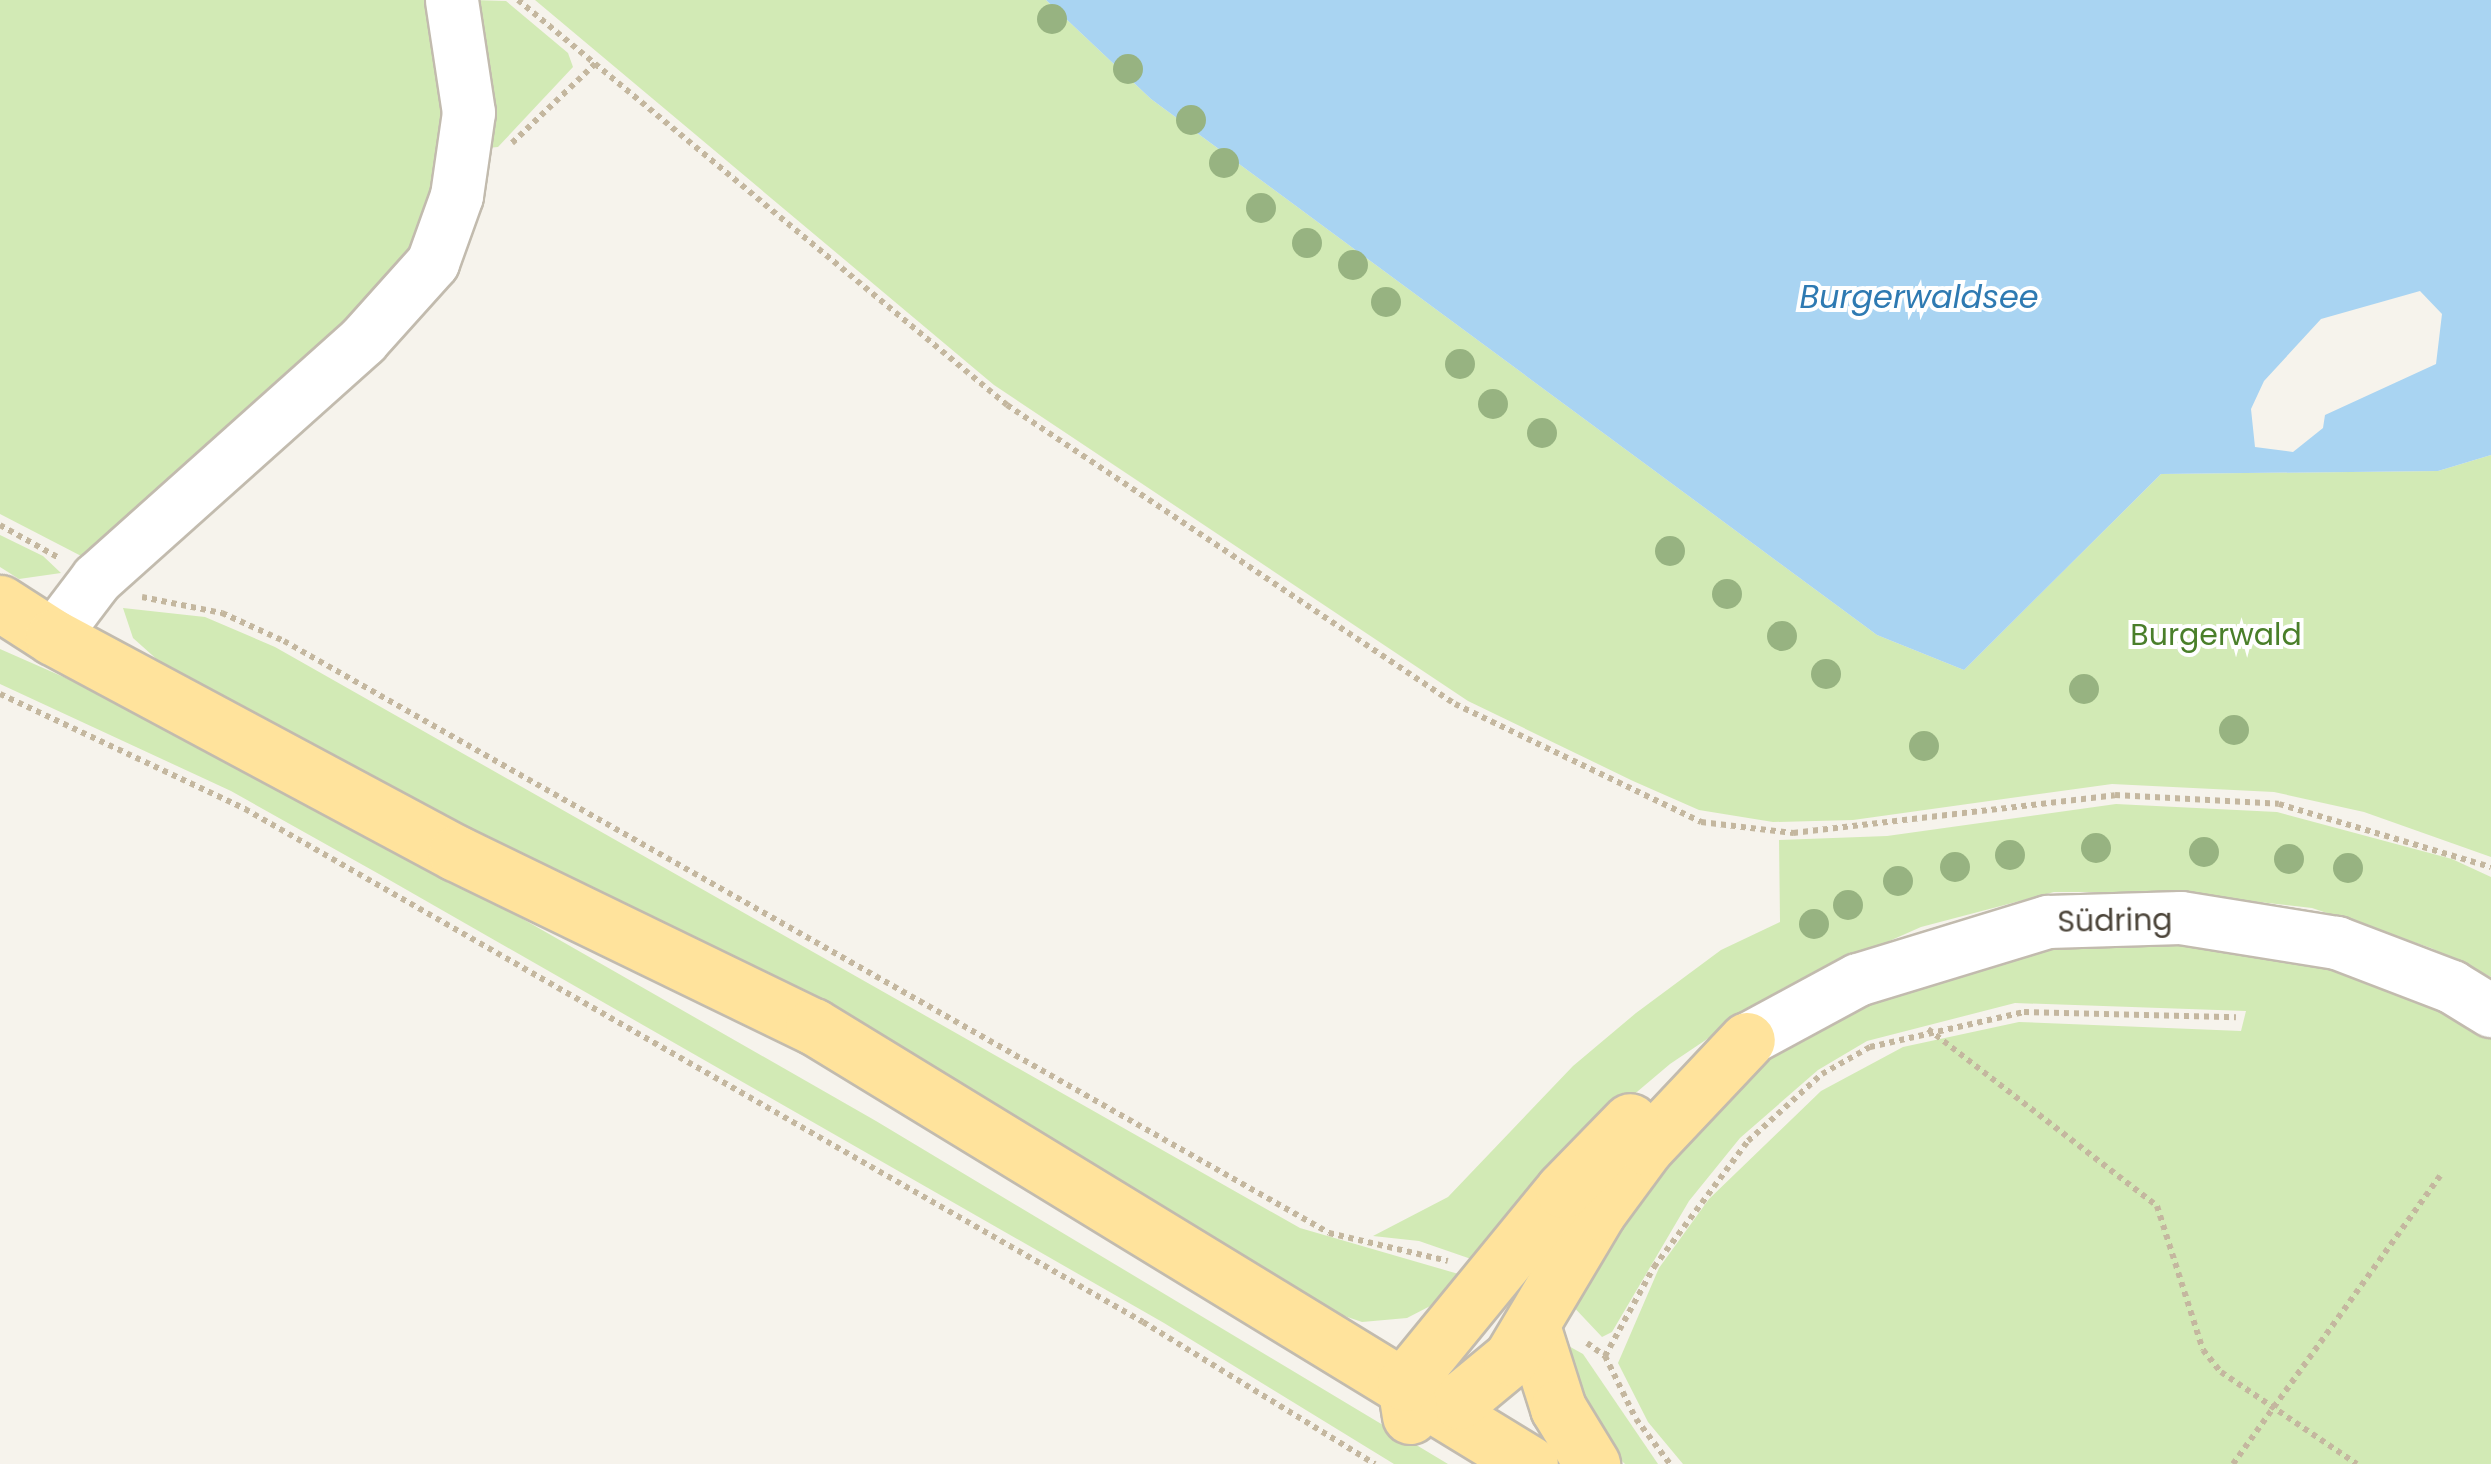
<!DOCTYPE html>
<html>
<head>
<meta charset="utf-8">
<style>
	body { margin:0 }
	#map { position:relative; width:2491px; height:1464px; overflow:hidden; background:#f6f3ec; font-family:Poppins,sans-serif }
	div>[style] { position:absolute }
	.green>* { inset:0; background:#d2eab5 }
	.water>* { inset:0; background:#a9d4f2 }
	.path>* { height:6px; margin-top:-3px; transform-origin:0; background:repeating-linear-gradient(90deg,#c4b79f 0 5px,transparent 0 10px) }
	.roads { filter:drop-shadow(2px 0 #c2bbae) drop-shadow(-2px 0 #c2bbae) drop-shadow(0 2px #c2bbae) drop-shadow(0 -2px #c2bbae) }
	.minor>* { height:52px; margin:-26px; padding:0 26px; transform-origin:26px; border-radius:26px; background:#fff }
	.major>* { height:55px; margin:-27.5px; padding:0 27.5px; transform-origin:27.5px; border-radius:27.5px; background:#ffe39c }
	.trees>* { width:30px; height:30px; margin:-15px; border-radius:50%; background:#97b381 }
	span { translate:-50% -50%; white-space:nowrap; text-align:center; line-height:1.15; -webkit-text-stroke:8px #fff; paint-order:stroke }
	.park-label { font-size:30px; color:#4a7f2a }
	.street-label { font-size:30px; color:#4b4439 }
	.water-label { font-size:32px; color:#2e7ab2; font-style:italic }
</style>
</head>
<body>
<div id="map">
	<div class="green">
		<div style="clip-path:polygon(0 0,441px 0,456px 132px,414px 261px,87px 559px,0 514px)"></div>
		<div style="clip-path:polygon(471px 0,506px 1px,568px 53px,573px 67px,498px 147px,487px 148px)"></div>
		<div style="clip-path:polygon(535px 0,1046px 0,1151px 99px,1877px 635px,1964px 670px,2161px 474px,2438px 471px,2491px 455px,2491px 857px,2364px 812px,2274px 792px,2112px 784px,1853px 820px,1773px 822px,1699px 810px,1633px 781px,1468px 701px,994px 385px)"></div>
		<div style="clip-path:polygon(0 535px,43px 556px,61px 573px,19px 579px,0 567px)"></div>
		<div style="clip-path:polygon(123px 608px,205px 617px,275px 647px,1300px 1228px,1462px 1275px,1438px 1302px,1407px 1318px,1362px 1322px,1327px 1310px,712px 955px,241px 709px,161px 663px,133px 638px)"></div>
		<div style="clip-path:polygon(0 649px,109px 697px,479px 894px,876px 1121px,1448px 1464px,1394px 1464px,1164px 1323px,379px 874px,231px 791px,0 684px)"></div>
		<div style="clip-path:polygon(2116px 804px,2277px 812px,2452px 859px,2491px 877px,2491px 977px,2431px 948px,2312px 908px,2170px 892px,2054px 892px,1921px 927px,1783px 988px,1670px 1064px,1586px 1135px,1474px 1260px,1419px 1241px,1373px 1236px,1448px 1197px,1573px 1066px,1636px 1013px,1721px 950px,1780px 922px,1779px 840px,1887px 836px)"></div>
		<div style="clip-path:polygon(2116px 935px,2228px 938px,2435px 999px,2491px 1032px,2491px 1464px,1683px 1464px,1648px 1422px,1618px 1363px,1659px 1268px,1709px 1199px,1821px 1091px,1903px 1047px,2019px 1022px,2241px 1031px,2246px 1011px,2015px 1003px,1867px 1041px,1818px 1070px,1740px 1138px,1689px 1201px,1612px 1332px,1602px 1337px,1568px 1301px,1609px 1223px,1745px 1069px,1929px 971px)"></div>
		<div style="clip-path:polygon(1565px 1344px,1583px 1354px,1658px 1464px,1625px 1464px,1605px 1445px,1585px 1417px)"></div>
	</div>
	<div class="water">
		<div style="clip-path:polygon(evenodd,1046px 0,2491px 0,2491px 455px,2438px 471px,2161px 474px,1964px 670px,1877px 635px,1151px 99px,1046px 0,2420px 291px,2442px 314px,2436px 364px,2325px 415px,2323px 428px,2293px 452px,2255px 447px,2251px 409px,2264px 381px,2321px 319px,2420px 291px)"></div>
	</div>
	<div class="path">
		<div style="left:518px;top:0;width:635px;rotate:39.63deg"></div>
		<div style="left:1007px;top:405px;width:539px;rotate:33.72deg"></div>
		<div style="left:1455px;top:704px;width:273px;rotate:25.6deg"></div>
		<div style="left:1701px;top:822px;width:93px;rotate:6.8deg"></div>
		<div style="left:1793px;top:833px;width:324px;rotate:-6.7deg"></div>
		<div style="left:2115px;top:795px;width:164px;rotate:3.1deg"></div>
		<div style="left:2279px;top:804px;width:221px;rotate:16.6deg"></div>
		<div style="left:512px;top:143px;width:115px;rotate:-43.6deg"></div>
		<div style="left:0;top:525px;width:68px;rotate:29.2deg"></div>
		<div style="left:142px;top:597px;width:82px;rotate:11.3deg"></div>
		<div style="left:222px;top:613px;width:68px;rotate:24.3deg"></div>
		<div style="left:284px;top:641px;width:1201px;rotate:29.53deg"></div>
		<div style="left:1329px;top:1233px;width:122px;rotate:13.2deg"></div>
		<div style="left:0;top:694px;width:271px;rotate:25.1deg"></div>
		<div style="left:245px;top:809px;width:1034px;rotate:29.74deg"></div>
		<div style="left:1143px;top:1322px;width:272px;rotate:31.5deg"></div>
		<div style="left:1928px;top:1029px;width:289px;rotate:37.7deg"></div>
		<div style="left:2157px;top:1206px;width:151px;rotate:72.3deg"></div>
		<div style="left:2203px;top:1350px;width:28px;rotate:51deg"></div>
		<div style="left:2221px;top:1372px;width:164px;rotate:34.1deg"></div>
		<div style="left:1587px;top:1343px;width:22px;rotate:36deg"></div>
		<div style="left:1605px;top:1356px;width:70px;rotate:63.8deg"></div>
		<div style="left:1636px;top:1419px;width:56px;rotate:52.9deg"></div>
		<div style="left:1605px;top:1356px;width:102px;rotate:-61.2deg"></div>
		<div style="left:1654px;top:1267px;width:157px;rotate:-53.3deg"></div>
		<div style="left:1748px;top:1141px;width:100px;rotate:-42.2deg"></div>
		<div style="left:1822px;top:1074px;width:55px;rotate:-29.4deg"></div>
		<div style="left:1870px;top:1047px;width:158px;rotate:-12.8deg"></div>
		<div style="left:2024px;top:1012px;width:212px;rotate:1.4deg"></div>
		<div style="left:2233px;top:1464px;width:355px;rotate:-54.3deg"></div>
	</div>
	<div class="roads">
		<div class="minor">
			<div style="left:53px;top:637px;width:73px;rotate:-52.8deg"></div>
			<div style="left:97px;top:579px;width:357px;rotate:-41.8deg"></div>
			<div style="left:363px;top:341px;width:105px;rotate:-48.1deg"></div>
			<div style="left:433px;top:263px;width:71px;rotate:-70.3deg"></div>
			<div style="left:457px;top:196px;width:84px;rotate:-81.8deg"></div>
			<div style="left:469px;top:113px;width:114px;rotate:-98.6deg"></div>
			<div style="left:1747px;top:1040px;width:126px;rotate:-28.4deg"></div>
			<div style="left:1858px;top:980px;width:199px;rotate:-17deg"></div>
			<div style="left:2048px;top:922px;width:133px;rotate:-1.7deg"></div>
			<div style="left:2181px;top:918px;width:158px;rotate:9.1deg"></div>
			<div style="left:2337px;top:943px;width:123px;rotate:20.9deg"></div>
			<div style="left:2452px;top:987px;width:46px;rotate:31.6deg"></div>
		</div>
		<div class="major">
			<div style="left:0;top:603px;width:63px;rotate:32.7deg"></div>
			<div style="left:53px;top:637px;width:457px;rotate:28.2deg"></div>
			<div style="left:456px;top:853px;width:397px;rotate:25.9deg"></div>
			<div style="left:813px;top:1026px;width:840px;rotate:31.42deg"></div>
			<div style="left:1533px;top:1329px;width:83px;rotate:72.4deg"></div>
			<div style="left:1558px;top:1408px;width:66px;rotate:58.7deg"></div>
			<div style="left:1412px;top:1404px;width:47px;rotate:-3.7deg"></div>
			<div style="left:1459px;top:1401px;width:67px;rotate:-39.6deg"></div>
			<div style="left:1511px;top:1358px;width:170px;rotate:-59.2deg"></div>
			<div style="left:1598px;top:1212px;width:81px;rotate:-53.6deg"></div>
			<div style="left:1646px;top:1147px;width:147px;rotate:-46.7deg"></div>
			<div style="left:1410px;top:1416px;width:33px;rotate:-99deg"></div>
			<div style="left:1405px;top:1383px;width:249px;rotate:-50.7deg"></div>
			<div style="left:1563px;top:1190px;width:96px;rotate:-45.8deg"></div>
		</div>
	</div>
	<div class="trees">
		<div style="left:1052px;top:19px"></div>
		<div style="left:1128px;top:69px"></div>
		<div style="left:1191px;top:120px"></div>
		<div style="left:1224px;top:163px"></div>
		<div style="left:1261px;top:208px"></div>
		<div style="left:1307px;top:243px"></div>
		<div style="left:1353px;top:265px"></div>
		<div style="left:1386px;top:302px"></div>
		<div style="left:1460px;top:364px"></div>
		<div style="left:1493px;top:404px"></div>
		<div style="left:1542px;top:433px"></div>
		<div style="left:1670px;top:551px"></div>
		<div style="left:1727px;top:594px"></div>
		<div style="left:1782px;top:636px"></div>
		<div style="left:1826px;top:674px"></div>
		<div style="left:2084px;top:689px"></div>
		<div style="left:2234px;top:730px"></div>
		<div style="left:1924px;top:746px"></div>
		<div style="left:2096px;top:848px"></div>
		<div style="left:2204px;top:852px"></div>
		<div style="left:2010px;top:855px"></div>
		<div style="left:2289px;top:859px"></div>
		<div style="left:1955px;top:867px"></div>
		<div style="left:2348px;top:868px"></div>
		<div style="left:1898px;top:881px"></div>
		<div style="left:1848px;top:905px"></div>
		<div style="left:1814px;top:924px"></div>
	</div>
	<div class="park-label">
		<span style="left:2216px;top:635px">Burgerwald</span>
	</div>
	<div class="street-label">
		<span style="left:2115px;top:921px;rotate:-1deg">Südring</span>
	</div>
	<div class="water-label">
		<span style="left:1919px;top:297px">Burgerwaldsee</span>
	</div>
</div>
</body>
</html>
